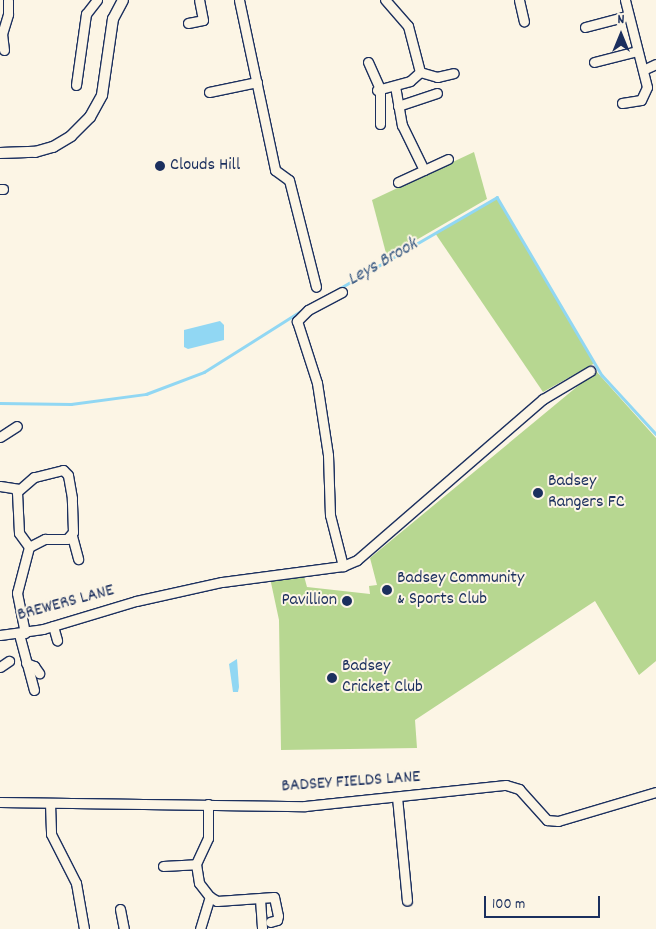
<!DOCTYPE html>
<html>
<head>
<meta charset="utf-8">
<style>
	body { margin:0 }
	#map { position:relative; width:656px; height:929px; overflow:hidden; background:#fcf5e5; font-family:Dekko,sans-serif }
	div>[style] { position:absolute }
	.green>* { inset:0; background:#b7d791 }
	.water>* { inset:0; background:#91d7f3 }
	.stream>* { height:2.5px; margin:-1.25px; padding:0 1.25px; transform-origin:1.25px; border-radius:1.25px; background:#91d7f3 }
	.roads { filter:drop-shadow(1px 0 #1b2f5e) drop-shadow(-1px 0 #1b2f5e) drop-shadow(0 1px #1b2f5e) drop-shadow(0 -1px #1b2f5e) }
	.minor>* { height:9px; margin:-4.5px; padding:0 4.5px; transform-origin:4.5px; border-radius:4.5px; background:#fcf5e5 }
	.major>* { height:10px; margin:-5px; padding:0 5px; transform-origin:5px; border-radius:5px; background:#fcf5e5 }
	.dots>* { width:14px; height:14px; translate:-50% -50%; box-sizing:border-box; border:2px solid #fcf5e5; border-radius:50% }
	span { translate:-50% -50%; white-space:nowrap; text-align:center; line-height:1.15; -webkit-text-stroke:4px #fcf5e5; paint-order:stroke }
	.poi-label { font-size:18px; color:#1b2f5e }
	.left { translate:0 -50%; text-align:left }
	.right { translate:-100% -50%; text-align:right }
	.street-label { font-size:18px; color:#1b2f5e }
	.water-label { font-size:19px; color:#385983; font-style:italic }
	.north { position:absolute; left:596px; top:10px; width:50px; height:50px; -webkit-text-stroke:4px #fcf5e5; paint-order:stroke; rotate:0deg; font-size:14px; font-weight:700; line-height:20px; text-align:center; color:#1b2f5e }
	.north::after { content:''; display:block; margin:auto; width:18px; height:22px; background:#1b2f5e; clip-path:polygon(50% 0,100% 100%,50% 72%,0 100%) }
	.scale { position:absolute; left:484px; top:896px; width:116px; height:22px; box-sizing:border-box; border:2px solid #1b2f5e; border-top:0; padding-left:6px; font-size:15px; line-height:18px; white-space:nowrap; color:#1b2f5e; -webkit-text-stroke:4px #fcf5e5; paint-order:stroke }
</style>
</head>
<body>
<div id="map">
	<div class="green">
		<div style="clip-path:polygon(474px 152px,487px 199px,387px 257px,372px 200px)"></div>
		<div style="clip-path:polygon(497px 197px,595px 363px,543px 392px,435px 233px)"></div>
		<div style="clip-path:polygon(596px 371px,656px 438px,656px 661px,639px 675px,595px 601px,415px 720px,417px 748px,281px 750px,279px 620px,270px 578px,304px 576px,307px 587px,370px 594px,369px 586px,377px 585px,370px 558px)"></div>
	</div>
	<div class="water">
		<div style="clip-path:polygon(220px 321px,224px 325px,224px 340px,188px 349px,184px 347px,184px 330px)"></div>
		<div style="clip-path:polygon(237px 659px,239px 687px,238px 692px,233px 692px,229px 664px)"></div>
	</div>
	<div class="stream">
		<div style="left:335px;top:291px;width:187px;rotate:-30.1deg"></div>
		<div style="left:497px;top:197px;width:207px;rotate:59.5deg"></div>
		<div style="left:602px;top:375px;width:80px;rotate:47.5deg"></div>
		<div style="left:0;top:403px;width:71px;rotate:0.8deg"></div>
		<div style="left:71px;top:404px;width:76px;rotate:-7.6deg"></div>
		<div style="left:146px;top:394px;width:62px;rotate:-20.8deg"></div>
		<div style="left:204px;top:372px;width:118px;rotate:-32.2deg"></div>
	</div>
	<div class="roads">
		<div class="minor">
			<div style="left:239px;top:0;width:174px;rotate:78deg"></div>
			<div style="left:275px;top:170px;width:17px;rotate:36deg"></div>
			<div style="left:289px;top:180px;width:110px;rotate:75.8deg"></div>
			<div style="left:519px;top:0;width:22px;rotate:77deg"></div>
			<div style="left:188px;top:23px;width:15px;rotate:-11deg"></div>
			<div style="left:203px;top:20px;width:20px;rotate:-101deg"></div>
			<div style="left:585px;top:27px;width:43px;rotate:-14.7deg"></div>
			<div style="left:4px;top:50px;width:16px;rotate:-97deg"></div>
			<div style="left:2px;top:34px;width:21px;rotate:-73deg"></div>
			<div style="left:8px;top:14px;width:14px;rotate:-90deg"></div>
			<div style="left:368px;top:62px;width:30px;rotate:66deg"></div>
			<div style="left:380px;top:89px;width:35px;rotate:90deg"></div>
			<div style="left:594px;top:62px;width:44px;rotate:-14.3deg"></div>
			<div style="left:643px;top:70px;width:14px;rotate:-25deg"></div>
			<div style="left:420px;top:72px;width:18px;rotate:16deg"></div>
			<div style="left:437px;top:77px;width:17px;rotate:-13deg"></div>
			<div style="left:76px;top:85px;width:72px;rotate:-82deg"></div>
			<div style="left:86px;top:14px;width:18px;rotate:-52deg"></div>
			<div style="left:395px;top:86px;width:40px;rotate:80deg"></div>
			<div style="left:402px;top:125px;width:50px;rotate:63.9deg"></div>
			<div style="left:377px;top:90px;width:34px;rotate:-15deg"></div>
			<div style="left:410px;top:81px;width:13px;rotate:-42deg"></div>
			<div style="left:420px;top:72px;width:48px;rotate:-104.6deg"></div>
			<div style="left:408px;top:26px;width:35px;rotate:-131deg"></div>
			<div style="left:209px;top:92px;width:49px;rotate:-11.8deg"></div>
			<div style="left:622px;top:103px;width:19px;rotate:-9deg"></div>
			<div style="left:641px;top:100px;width:14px;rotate:-65deg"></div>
			<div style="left:647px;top:87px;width:90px;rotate:-104.2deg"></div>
			<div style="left:398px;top:106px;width:41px;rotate:-18.4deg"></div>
			<div style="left:398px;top:182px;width:55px;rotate:-24.7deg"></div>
			<div style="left:0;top:189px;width:3px"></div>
			<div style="left:342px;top:292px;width:38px;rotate:152deg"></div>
			<div style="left:308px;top:310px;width:16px;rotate:135deg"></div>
			<div style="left:297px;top:321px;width:65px;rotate:72.1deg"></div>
			<div style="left:317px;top:383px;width:73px;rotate:81.3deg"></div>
			<div style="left:328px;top:455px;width:60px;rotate:88.1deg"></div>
			<div style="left:330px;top:515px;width:53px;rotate:75.7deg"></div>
			<div style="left:0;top:437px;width:20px;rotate:-33deg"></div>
			<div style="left:0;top:486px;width:18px;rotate:9deg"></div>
			<div style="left:72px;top:536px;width:24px;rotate:75deg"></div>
			<div style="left:53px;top:626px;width:15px;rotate:74deg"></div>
			<div style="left:25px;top:633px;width:41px;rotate:-101.3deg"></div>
			<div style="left:17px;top:593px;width:48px;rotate:-75.4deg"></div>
			<div style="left:29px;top:547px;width:18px;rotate:-27deg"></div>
			<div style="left:45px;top:539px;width:22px"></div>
			<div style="left:67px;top:539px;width:9px;rotate:-49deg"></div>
			<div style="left:73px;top:532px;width:34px;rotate:-92deg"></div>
			<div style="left:72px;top:498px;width:23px;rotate:-100deg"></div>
			<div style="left:68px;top:475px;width:7px;rotate:-135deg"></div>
			<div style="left:63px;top:470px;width:30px;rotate:166deg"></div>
			<div style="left:34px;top:477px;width:23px;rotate:139deg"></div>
			<div style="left:17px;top:492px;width:41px;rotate:87.2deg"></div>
			<div style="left:19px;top:533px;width:17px;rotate:54deg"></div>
			<div style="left:19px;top:634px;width:58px;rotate:75deg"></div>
			<div style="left:0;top:635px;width:43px;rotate:-7.9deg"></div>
			<div style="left:43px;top:629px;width:97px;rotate:-16.8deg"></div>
			<div style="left:136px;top:601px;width:88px;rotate:-12.5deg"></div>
			<div style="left:222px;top:582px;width:122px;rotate:-7.5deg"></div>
			<div style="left:343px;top:566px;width:15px;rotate:-23deg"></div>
			<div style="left:357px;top:560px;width:246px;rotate:-40.9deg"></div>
			<div style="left:543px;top:399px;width:55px;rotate:-30.8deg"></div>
			<div style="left:26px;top:663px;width:9px;rotate:21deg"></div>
			<div style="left:34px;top:666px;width:9px;rotate:54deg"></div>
			<div style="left:0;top:667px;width:11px;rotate:-34deg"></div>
			<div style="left:397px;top:797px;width:104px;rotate:84.5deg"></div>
			<div style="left:0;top:802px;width:305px;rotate:0.8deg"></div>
			<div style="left:305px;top:806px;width:202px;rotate:-6deg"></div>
			<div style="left:506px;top:785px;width:14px;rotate:17deg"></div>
			<div style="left:519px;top:789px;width:42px;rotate:47.9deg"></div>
			<div style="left:547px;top:820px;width:11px;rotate:5deg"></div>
			<div style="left:558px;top:821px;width:102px;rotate:-16.5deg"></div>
			<div style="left:50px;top:803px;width:31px;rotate:88deg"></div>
			<div style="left:51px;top:834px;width:55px;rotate:63deg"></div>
			<div style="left:76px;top:883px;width:47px;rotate:80.1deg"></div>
			<div style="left:208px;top:804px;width:34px;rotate:90deg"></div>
			<div style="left:208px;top:838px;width:29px;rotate:115deg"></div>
			<div style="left:196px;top:864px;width:19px;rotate:81deg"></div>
			<div style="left:199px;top:883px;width:18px;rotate:52deg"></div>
			<div style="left:210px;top:897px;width:8px;rotate:30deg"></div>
			<div style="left:217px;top:901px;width:57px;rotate:-4deg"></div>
			<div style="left:274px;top:897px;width:19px;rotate:78deg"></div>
			<div style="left:278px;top:916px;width:4px;rotate:104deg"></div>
			<div style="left:277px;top:920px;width:7px;rotate:164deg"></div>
			<div style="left:163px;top:866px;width:33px;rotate:-3deg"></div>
			<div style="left:260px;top:899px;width:30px;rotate:86deg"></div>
			<div style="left:120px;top:909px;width:20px;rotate:79deg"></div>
			<div style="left:200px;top:929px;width:34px;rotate:-73deg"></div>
		</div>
		<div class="major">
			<div style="left:0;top:153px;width:35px;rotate:-2deg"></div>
			<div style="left:35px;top:152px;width:19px;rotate:-16deg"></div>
			<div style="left:53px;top:147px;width:21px;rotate:-31deg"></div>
			<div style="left:71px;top:136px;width:27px;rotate:-45deg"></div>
			<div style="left:90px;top:117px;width:25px;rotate:-61deg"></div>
			<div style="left:102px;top:95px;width:77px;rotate:-81.8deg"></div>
			<div style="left:113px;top:19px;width:21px;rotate:-62deg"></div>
		</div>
	</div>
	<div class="dots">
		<div style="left:160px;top:166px;background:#1b2f5e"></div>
		<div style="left:538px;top:493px;background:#1b2f5e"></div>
		<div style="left:387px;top:590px;background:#1b2f5e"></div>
		<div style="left:347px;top:601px;background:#1b2f5e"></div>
		<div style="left:332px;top:678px;background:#1b2f5e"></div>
	</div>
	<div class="poi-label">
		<span class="left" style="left:170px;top:166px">Clouds Hill</span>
		<span class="left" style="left:548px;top:493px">Badsey<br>Rangers FC</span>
		<span class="left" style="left:397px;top:590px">Badsey Community<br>&amp; Sports Club</span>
		<span class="right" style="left:337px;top:601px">Pavillion</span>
		<span class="left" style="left:342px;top:678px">Badsey<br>Cricket Club</span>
	</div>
	<div class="street-label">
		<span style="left:66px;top:604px;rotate:-15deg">BREWERS LANE</span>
		<span style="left:351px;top:783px;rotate:-4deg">BADSEY FIELDS LANE</span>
	</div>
	<div class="water-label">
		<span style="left:383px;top:263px;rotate:-30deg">Leys Brook</span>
	</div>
	<div class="north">N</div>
	<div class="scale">100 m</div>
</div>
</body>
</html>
